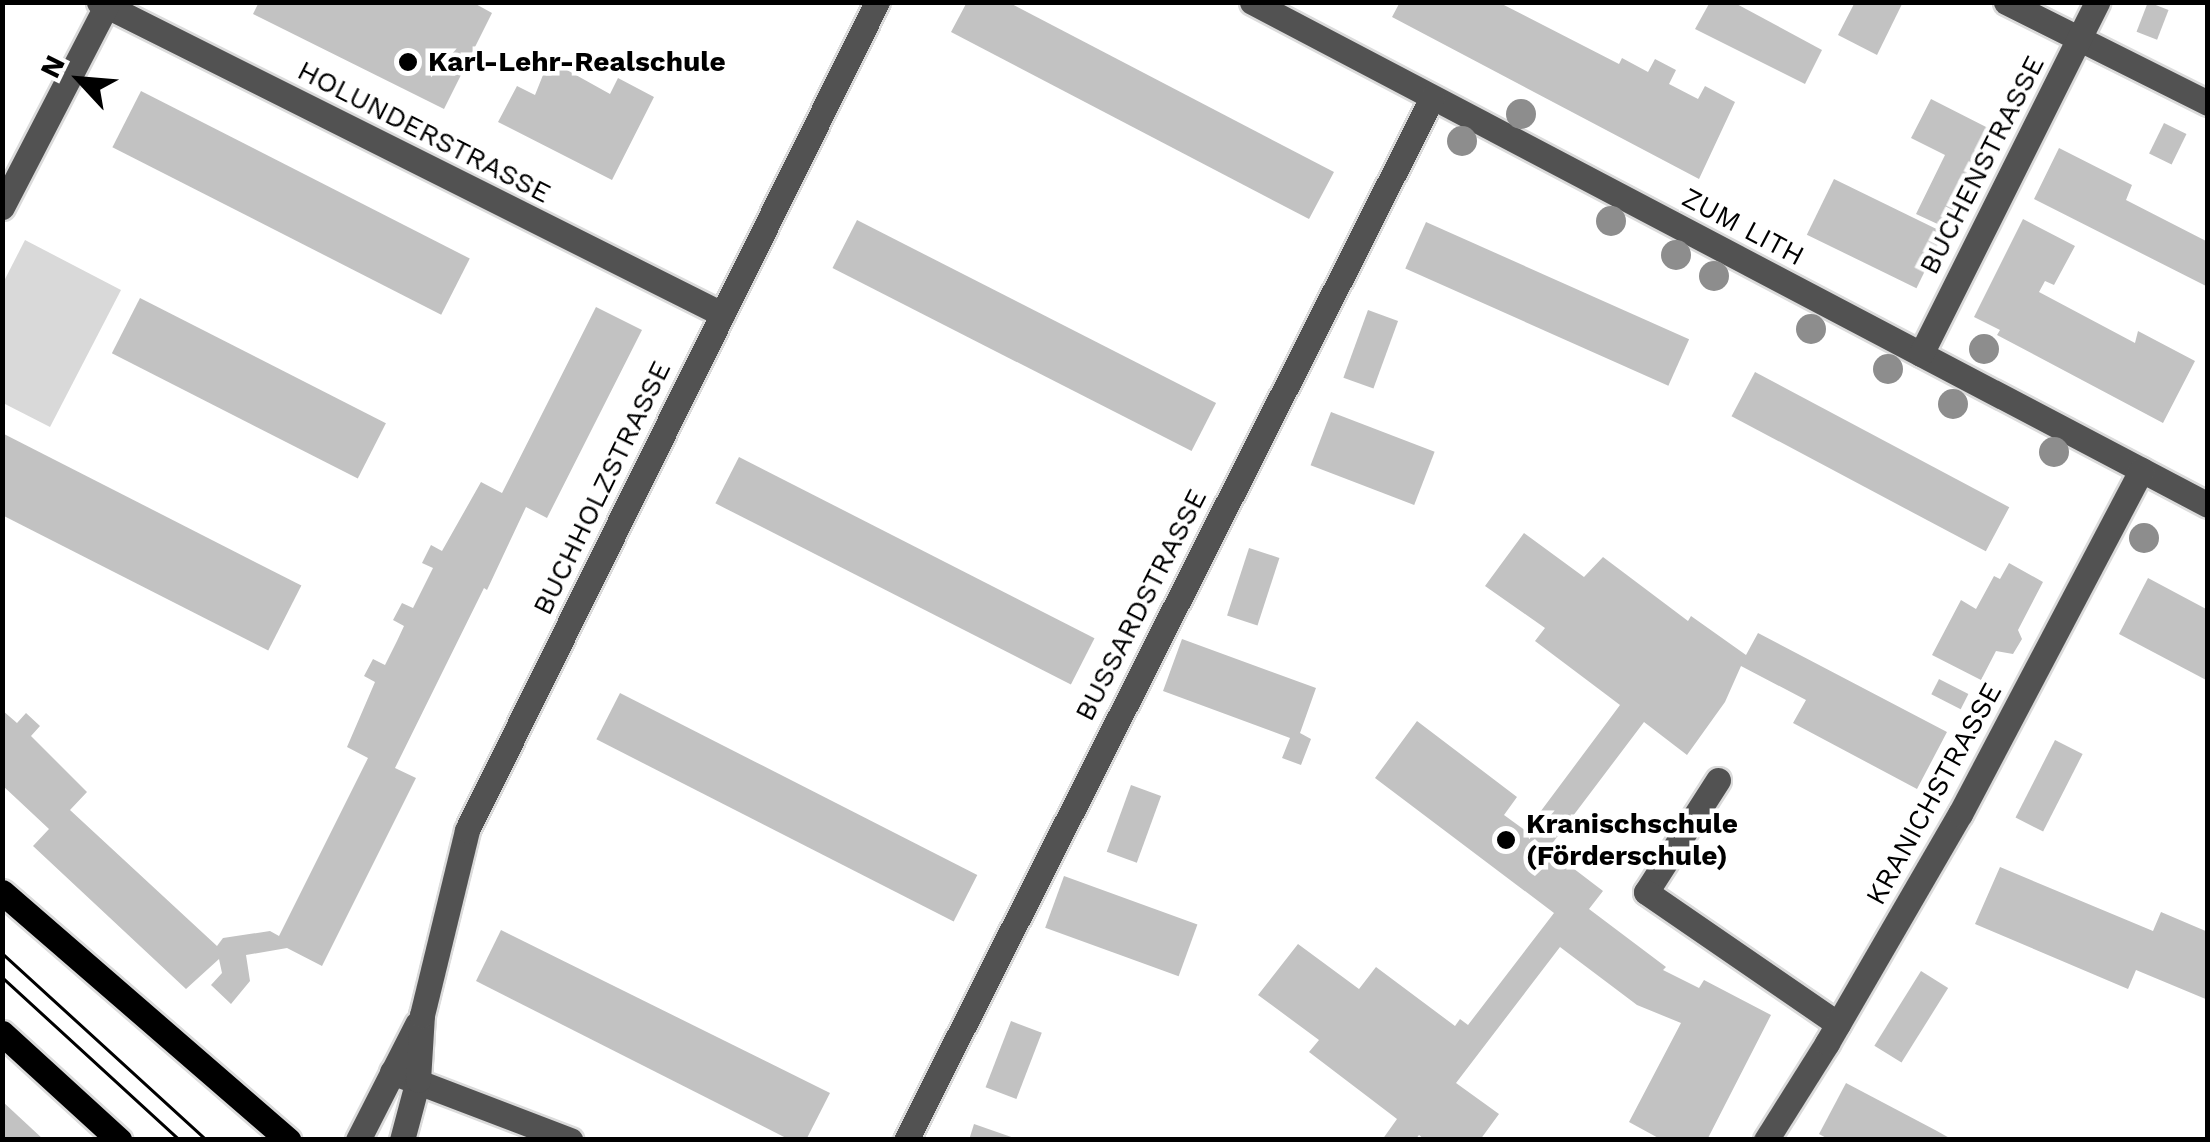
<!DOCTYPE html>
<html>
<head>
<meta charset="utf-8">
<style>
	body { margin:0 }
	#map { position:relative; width:2210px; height:1142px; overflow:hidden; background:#fff; font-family:"Work Sans",sans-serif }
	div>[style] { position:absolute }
	.green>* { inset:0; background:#d9d9d9 }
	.building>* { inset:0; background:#c2c2c2; transform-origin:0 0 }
	.roads { filter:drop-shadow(2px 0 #dbdbdb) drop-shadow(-2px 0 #dbdbdb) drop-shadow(0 2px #dbdbdb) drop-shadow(0 -2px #dbdbdb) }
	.minor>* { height:25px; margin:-12.5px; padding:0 12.5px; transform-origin:12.5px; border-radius:12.5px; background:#525252 }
	.major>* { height:25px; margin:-12.5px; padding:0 12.5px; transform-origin:12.5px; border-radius:12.5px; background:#000 }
	.tram>* { height:2.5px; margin:-1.25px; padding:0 1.25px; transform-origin:1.25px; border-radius:1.25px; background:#000 }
	.trees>* { width:30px; height:30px; margin:-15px; border-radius:50%; background:#8d8d8d }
	.dots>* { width:28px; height:28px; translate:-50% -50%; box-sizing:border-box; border:5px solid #fff; border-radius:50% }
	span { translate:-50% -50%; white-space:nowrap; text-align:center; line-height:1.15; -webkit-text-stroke:9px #fff; paint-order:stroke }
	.poi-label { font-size:28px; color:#000; font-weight:700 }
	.left { translate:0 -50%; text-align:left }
	.street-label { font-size:28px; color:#000 }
	.frame { position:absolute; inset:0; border:5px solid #000; pointer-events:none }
	.north { position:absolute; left:30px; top:30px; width:100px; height:100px; -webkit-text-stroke:8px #fff; paint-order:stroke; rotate:296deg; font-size:28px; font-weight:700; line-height:40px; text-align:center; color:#000 }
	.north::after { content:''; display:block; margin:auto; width:35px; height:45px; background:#000; clip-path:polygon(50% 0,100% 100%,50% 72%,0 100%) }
</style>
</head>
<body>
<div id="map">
	<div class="green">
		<div style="clip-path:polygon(25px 240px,121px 290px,50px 427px,3px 403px,3px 283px)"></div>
	</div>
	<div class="building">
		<div style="clip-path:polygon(259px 2px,472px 2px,492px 13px,444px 109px,253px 14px)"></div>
		<div style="clip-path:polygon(967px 2px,1008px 2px,1334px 172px,1309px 219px,951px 32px)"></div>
		<div style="clip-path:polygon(1400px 2px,1498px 2px,1619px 64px,1622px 58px,1648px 72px,1655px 59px,1676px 70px,1669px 84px,1698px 99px,1705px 86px,1735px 102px,1699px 179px,1392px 17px)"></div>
		<div style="clip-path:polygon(1710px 2px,1733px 2px,1822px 50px,1805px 84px,1695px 29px)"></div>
		<div style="clip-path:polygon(1855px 2px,1903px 2px,1877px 55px,1838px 35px)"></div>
		<div style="left:2148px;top:2px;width:22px;height:32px;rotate:21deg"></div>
		<div style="clip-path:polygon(549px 60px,610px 94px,618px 78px,654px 97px,612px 180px,498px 122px,517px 86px,535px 95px)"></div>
		<div style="left:141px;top:91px;width:369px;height:63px;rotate:27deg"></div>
		<div style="clip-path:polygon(1931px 99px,1994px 131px,1944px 227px,1916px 214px,1945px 155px,1911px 138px)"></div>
		<div style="left:2164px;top:123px;width:25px;height:34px;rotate:26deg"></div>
		<div style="clip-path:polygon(2059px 148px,2132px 185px,2126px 200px,2208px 242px,2208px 287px,2034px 199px)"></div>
		<div style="left:1834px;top:179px;width:122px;height:62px;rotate:26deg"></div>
		<div style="clip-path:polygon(2023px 219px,2075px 246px,2054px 285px,2045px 281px,2039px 292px,2135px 343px,2138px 331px,2195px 361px,2163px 423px,1997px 335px,2000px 330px,1974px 317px)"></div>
		<div style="left:857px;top:220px;width:403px;height:54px;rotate:27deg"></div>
		<div style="left:1426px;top:222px;width:288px;height:51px;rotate:24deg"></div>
		<div style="left:140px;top:298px;width:276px;height:62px;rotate:27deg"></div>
		<div style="clip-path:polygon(596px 307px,642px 330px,547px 518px,526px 507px,487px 590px,484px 588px,395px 768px,416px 778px,322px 966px,287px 948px,246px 955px,250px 981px,231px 1004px,211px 985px,222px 973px,219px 959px,186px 989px,33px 846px,49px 829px,2px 785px,2px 710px,17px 723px,26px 713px,40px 726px,31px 736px,87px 792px,70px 810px,217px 946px,223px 938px,270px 931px,279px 936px,368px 758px,347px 747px,375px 682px,364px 676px,373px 659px,385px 665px,397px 641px,404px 626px,393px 620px,402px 603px,413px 608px,433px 568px,422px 563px,431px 545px,442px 551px,481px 482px,502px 493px)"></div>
		<div style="left:1368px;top:310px;width:32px;height:72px;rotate:20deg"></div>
		<div style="left:1755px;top:372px;width:288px;height:50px;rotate:28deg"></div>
		<div style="left:1331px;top:412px;width:111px;height:57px;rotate:21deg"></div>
		<div style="left:2px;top:433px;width:336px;height:73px;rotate:27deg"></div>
		<div style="left:739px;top:457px;width:399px;height:52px;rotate:27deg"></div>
		<div style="clip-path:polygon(1524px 533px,1584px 577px,1603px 557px,1688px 621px,1691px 616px,1746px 655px,1758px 633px,1947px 732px,1917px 789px,1793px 723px,1806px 700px,1741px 666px,1725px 702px,1687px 755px,1644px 722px,1548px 849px,1603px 891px,1589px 909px,1666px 967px,1663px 970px,1699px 988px,1704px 980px,1771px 1015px,1707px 1140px,1662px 1140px,1629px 1122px,1681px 1023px,1637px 1005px,1560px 947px,1456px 1083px,1499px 1114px,1480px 1140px,1425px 1140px,1419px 1135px,1415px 1140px,1382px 1140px,1397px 1119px,1309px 1052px,1319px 1040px,1258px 995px,1298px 944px,1359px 989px,1376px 967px,1455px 1026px,1460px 1019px,1468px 1025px,1554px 913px,1375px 778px,1417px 721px,1517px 797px,1504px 815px,1526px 831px,1620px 705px,1535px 641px,1545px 628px,1485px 586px)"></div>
		<div style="left:1249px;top:548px;width:32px;height:71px;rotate:18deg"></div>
		<div style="clip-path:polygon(2009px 563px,2043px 582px,2018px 630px,2022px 639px,2013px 654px,1996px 651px,1981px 680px,1932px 655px,1961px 600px,1976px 609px,1994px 576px,2000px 579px)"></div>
		<div style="clip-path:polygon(2148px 578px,2208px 610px,2208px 681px,2119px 634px)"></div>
		<div style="clip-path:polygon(1182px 639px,1316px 688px,1300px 733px,1311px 739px,1301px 765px,1282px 758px,1290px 738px,1163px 691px)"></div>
		<div style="left:1939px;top:679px;width:33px;height:17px;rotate:27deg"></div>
		<div style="left:620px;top:693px;width:401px;height:52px;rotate:27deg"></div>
		<div style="left:2055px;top:740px;width:31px;height:87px;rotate:27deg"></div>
		<div style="left:1131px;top:785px;width:32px;height:71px;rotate:20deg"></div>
		<div style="clip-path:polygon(2000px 867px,2153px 931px,2161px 912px,2208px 932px,2208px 1000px,2136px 970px,2128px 989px,1975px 924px)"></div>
		<div style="left:1064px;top:876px;width:142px;height:55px;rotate:20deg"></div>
		<div style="clip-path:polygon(501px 930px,830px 1093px,806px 1140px,790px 1140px,476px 981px)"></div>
		<div style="left:1921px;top:971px;width:32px;height:88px;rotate:32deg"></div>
		<div style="left:1011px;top:1021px;width:33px;height:71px;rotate:21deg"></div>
		<div style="clip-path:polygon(1846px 1083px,1937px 1131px,1953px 1140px,1830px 1140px,1819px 1134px)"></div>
		<div style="clip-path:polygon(2px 1101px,44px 1140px,2px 1140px)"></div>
		<div style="clip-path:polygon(974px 1124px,1017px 1139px,1017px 1140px,969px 1140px)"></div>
	</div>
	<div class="roads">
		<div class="minor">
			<div style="left:99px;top:2px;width:697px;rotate:26.6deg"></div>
			<div style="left:1252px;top:2px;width:1080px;rotate:27.75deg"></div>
			<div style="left:2006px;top:2px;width:226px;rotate:26.6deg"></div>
			<div style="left:2px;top:207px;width:226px;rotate:-62.6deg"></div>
			<div style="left:1921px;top:354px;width:394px;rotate:-63.4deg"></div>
			<div style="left:1718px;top:780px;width:133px;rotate:122.7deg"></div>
			<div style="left:1646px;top:892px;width:233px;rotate:34.5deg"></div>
			<div style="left:392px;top:1072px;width:191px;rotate:20.9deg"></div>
			<div style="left:358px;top:1140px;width:130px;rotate:-63deg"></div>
			<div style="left:402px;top:1140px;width:62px;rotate:-75.1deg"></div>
			<div style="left:418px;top:1080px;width:65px;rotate:-86.5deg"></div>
			<div style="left:422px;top:1015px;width:190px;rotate:-76.3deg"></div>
			<div style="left:467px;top:830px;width:924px;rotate:-63.66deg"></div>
			<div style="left:906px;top:1140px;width:1167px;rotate:-63.22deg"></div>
			<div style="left:1766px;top:1140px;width:115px;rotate:-57.8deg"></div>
			<div style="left:1827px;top:1043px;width:265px;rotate:-59.9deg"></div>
			<div style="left:1960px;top:814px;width:389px;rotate:-62.2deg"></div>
		</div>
		<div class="major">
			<div style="left:2px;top:892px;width:379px;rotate:40.9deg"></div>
			<div style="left:2px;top:1033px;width:159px;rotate:42.4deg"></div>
		</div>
	</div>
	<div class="tram">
		<div style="left:2px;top:953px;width:277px;rotate:42.4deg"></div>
		<div style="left:2px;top:977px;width:241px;rotate:42.5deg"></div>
	</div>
	<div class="trees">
		<div style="left:1521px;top:114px"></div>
		<div style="left:1462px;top:141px"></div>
		<div style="left:1611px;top:221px"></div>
		<div style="left:1676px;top:255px"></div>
		<div style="left:1714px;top:276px"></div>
		<div style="left:1811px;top:329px"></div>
		<div style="left:1984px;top:349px"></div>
		<div style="left:1888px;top:369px"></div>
		<div style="left:1953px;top:404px"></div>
		<div style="left:2054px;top:452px"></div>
		<div style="left:2144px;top:538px"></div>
	</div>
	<div class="dots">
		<div style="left:408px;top:62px;background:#000"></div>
		<div style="left:1506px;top:840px;background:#000"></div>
	</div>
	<div class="poi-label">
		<span class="left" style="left:428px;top:62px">Karl-Lehr-Realschule</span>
		<span class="left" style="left:1526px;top:840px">Kranischschule<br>(Förderschule)</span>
	</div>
	<div class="street-label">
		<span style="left:424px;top:132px;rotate:27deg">HOLUNDERSTRASSE</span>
		<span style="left:1982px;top:165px;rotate:-63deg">BUCHENSTRASSE</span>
		<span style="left:1743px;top:227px;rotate:28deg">ZUM LITH</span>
		<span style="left:602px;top:488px;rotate:-64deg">BUCHHOLZSTRASSE</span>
		<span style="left:1141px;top:605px;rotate:-63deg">BUSSARDSTRASSE</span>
		<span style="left:1934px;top:794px;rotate:-61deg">KRANICHSTRASSE</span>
	</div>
	<div class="frame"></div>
	<div class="north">N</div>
</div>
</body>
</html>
